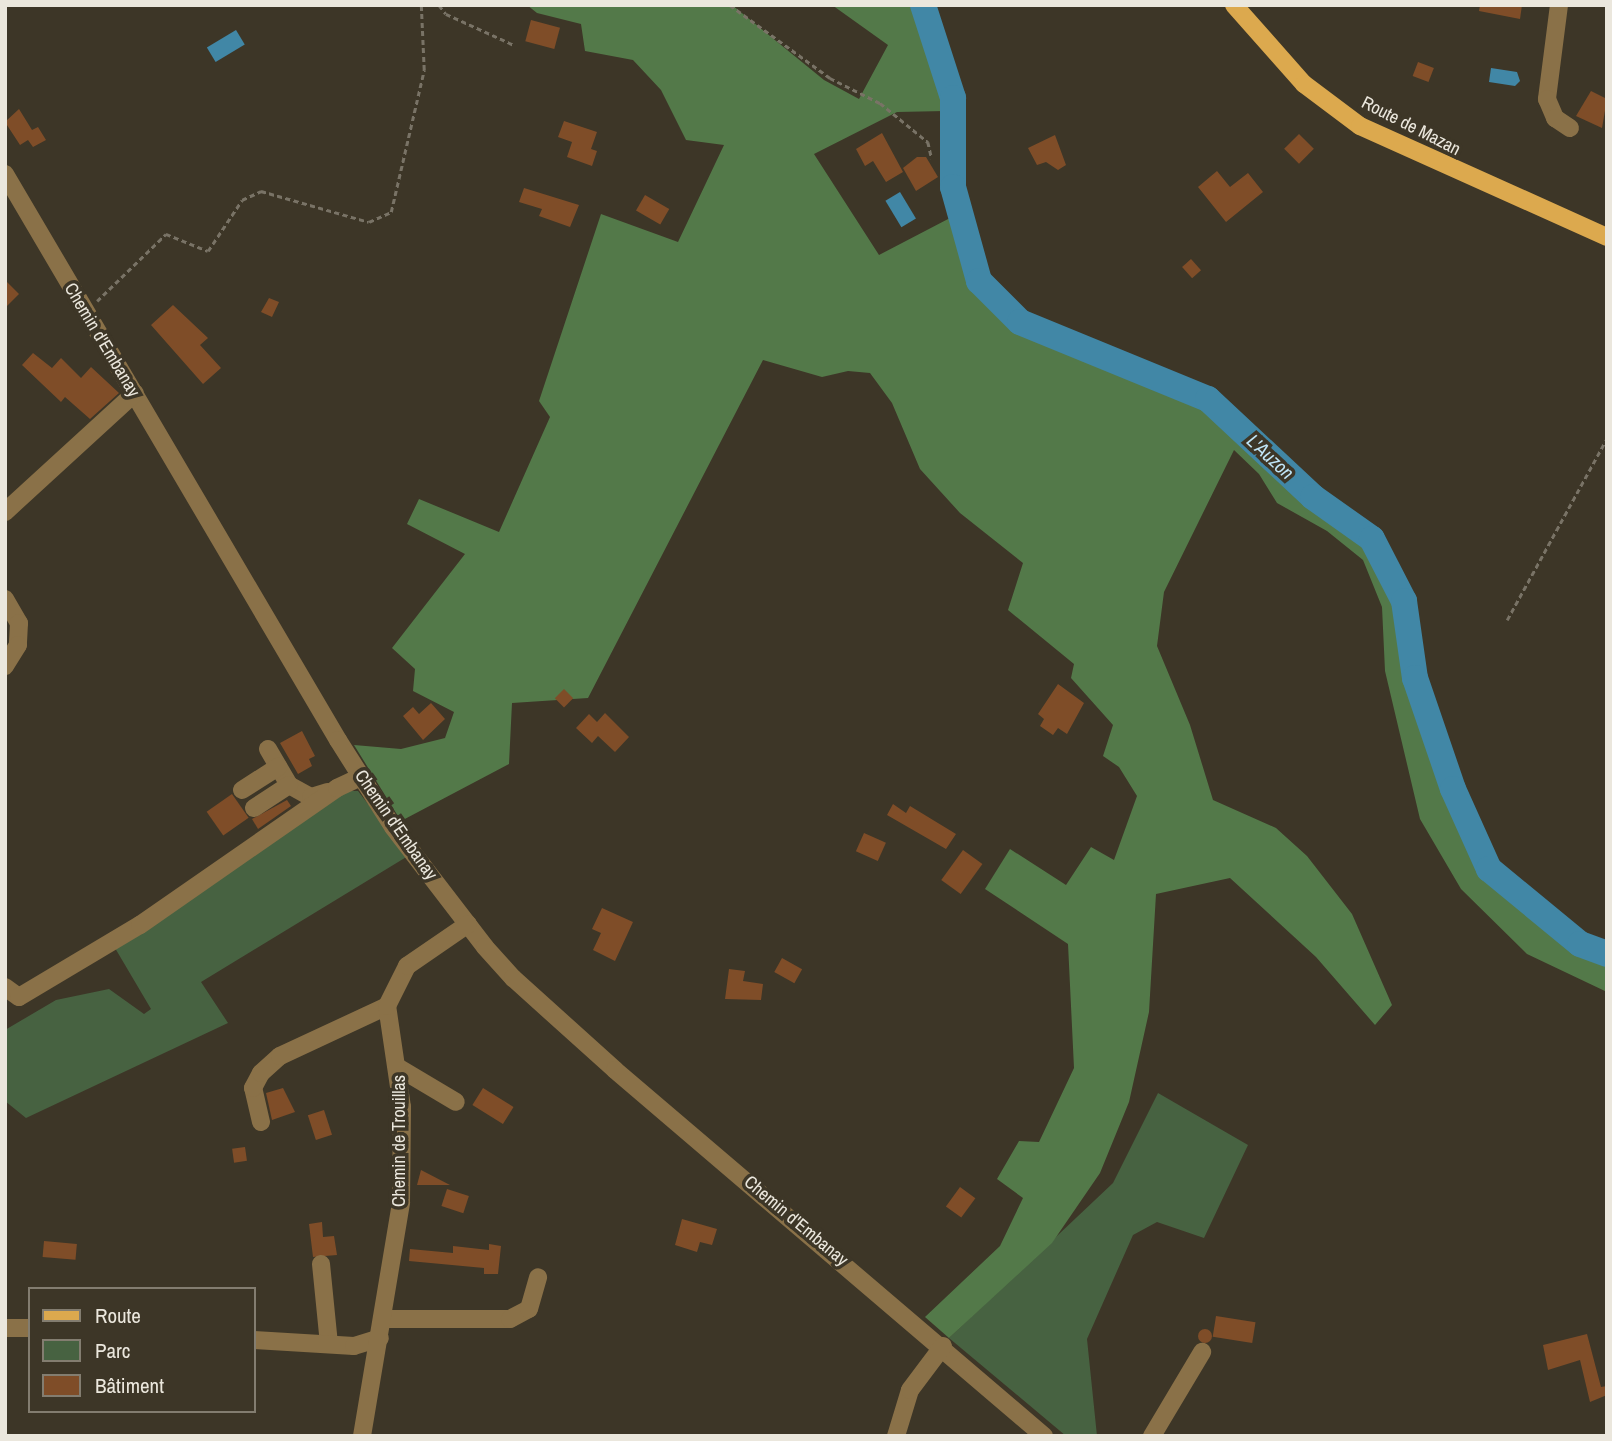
<!DOCTYPE html>
<html>
<head>
<meta charset="utf-8">
<style>
	body { margin:0 }
	#map { position:relative; width:1612px; height:1441px; overflow:hidden; background:#3d3627; font-family:"Archivo Narrow",sans-serif }
	div>[style] { position:absolute }
	.green>* { inset:0; background:#476241 }
	.forest>* { inset:0; background:#537949 }
	.water>* { inset:0; background:#4187a6; transform-origin:0 0 }
	.river>* { height:26px; margin:-13px; padding:0 13px; transform-origin:13px; border-radius:13px; background:#4187a6 }
	.building>* { inset:0; background:#7f4d28; transform-origin:0 0 }
	.round { border-radius:50% }
	.path>* { height:2.5px; margin-top:-1.25px; transform-origin:0; background:repeating-linear-gradient(90deg,#797366 0 5px,transparent 0 8.5px) }
	.minor>* { height:18px; margin:-9px; padding:0 9px; transform-origin:9px; border-radius:9px; background:#8a7148 }
	.major>* { height:18px; margin:-9px; padding:0 9px; transform-origin:9px; border-radius:9px; background:#dca94e }
	span { translate:-50% -50%; white-space:nowrap; text-align:center; line-height:1.15; -webkit-text-stroke:7px #3d3627; paint-order:stroke }
	.street-label { font-size:18px; color:#ebe7dd }
	.water-label { font-size:19px; color:#c1e6f8; font-style:italic }
	.frame { position:absolute; inset:0; border:7px solid #ebe7dd; pointer-events:none }
	.legend { position:absolute; left:28px; top:1287px; width:228px; height:126px; box-sizing:border-box; background:#3d3627; border:2px solid #837d70; margin:0; padding:9px 12px; list-style:none; font-size:21px; color:#ebe7dd }
	.legend li { display:flex; align-items:center; gap:14px; height:35px }
	.legend b { width:35px; border:2px solid #837d70 }
</style>
</head>
<body>
<div id="map">
	<div class="green">
		<div style="clip-path:polygon(348px 791px,358px 791px,408px 856px,201px 982px,228px 1023px,26px 1118px,5px 1101px,5px 1030px,56px 1000px,109px 989px,144px 1014px,151px 1009px,115px 948px)"></div>
		<div style="clip-path:polygon(1158px 1093px,1248px 1145px,1204px 1238px,1157px 1222px,1133px 1235px,1087px 1339px,1097px 1436px,1066px 1436px,949px 1338px,1113px 1183px)"></div>
	</div>
	<div class="forest">
		<div style="clip-path:polygon(527px 5px,732px 5px,824px 80px,859px 99px,888px 45px,832px 5px,914px 5px,947px 101px,945px 111px,897px 112px,814px 154px,879px 255px,950px 218px,973px 287px,1016px 327px,1207px 405px,1309px 500px,1367px 546px,1397px 603px,1410px 683px,1450px 793px,1486px 874px,1578px 950px,1607px 961px,1607px 992px,1527px 954px,1461px 889px,1420px 819px,1385px 671px,1382px 607px,1363px 560px,1327px 531px,1277px 503px,1259px 474px,1234px 450px,1164px 592px,1157px 646px,1190px 725px,1213px 800px,1276px 828px,1307px 856px,1352px 914px,1392px 1005px,1375px 1025px,1316px 957px,1230px 878px,1156px 894px,1149px 1012px,1129px 1102px,1100px 1173px,1052px 1243px,949px 1338px,925px 1317px,1000px 1246px,1023px 1198px,997px 1179px,1019px 1141px,1039px 1142px,1074px 1068px,1068px 944px,985px 889px,1010px 849px,1066px 885px,1091px 847px,1114px 860px,1137px 796px,1119px 767px,1103px 756px,1113px 725px,1071px 678px,1074px 664px,1008px 610px,1023px 563px,960px 513px,920px 469px,892px 403px,870px 373px,848px 371px,822px 377px,763px 360px,588px 698px,512px 703px,509px 764px,401px 821px,354px 745px,401px 749px,445px 738px,454px 712px,413px 691px,415px 669px,392px 648px,465px 554px,407px 524px,419px 499px,499px 532px,550px 417px,539px 401px,601px 214px,678px 242px,724px 145px,686px 140px,661px 90px,633px 60px,585px 51px,581px 24px,537px 13px)"></div>
	</div>
	<div class="water">
		<div style="left:236px;top:30px;width:17px;height:34px;rotate:59deg"></div>
		<div style="clip-path:polygon(1491px 68px,1517px 72px,1520px 81px,1515px 86px,1489px 82px)"></div>
		<div style="left:900px;top:192px;width:31px;height:17px;rotate:59deg"></div>
	</div>
	<div class="river">
		<div style="left:923px;top:5px;width:98px;rotate:72.1deg"></div>
		<div style="left:953px;top:98px;width:89px;rotate:90deg"></div>
		<div style="left:953px;top:187px;width:98px;rotate:74.5deg"></div>
		<div style="left:979px;top:281px;width:58px;rotate:45deg"></div>
		<div style="left:1020px;top:322px;width:203px;rotate:22.3deg"></div>
		<div style="left:1208px;top:399px;width:144px;rotate:43deg"></div>
		<div style="left:1313px;top:497px;width:72px;rotate:35.4deg"></div>
		<div style="left:1372px;top:539px;width:70px;rotate:62.7deg"></div>
		<div style="left:1404px;top:601px;width:78px;rotate:81.9deg"></div>
		<div style="left:1415px;top:678px;width:117px;rotate:71.1deg"></div>
		<div style="left:1453px;top:789px;width:88px;rotate:65.8deg"></div>
		<div style="left:1489px;top:869px;width:118px;rotate:39.5deg"></div>
		<div style="left:1580px;top:944px;width:29px;rotate:20deg"></div>
	</div>
	<div class="building">
		<div style="clip-path:polygon(1480px 5px,1522px 5px,1520px 19px,1479px 11px)"></div>
		<div style="left:531px;top:20px;width:30px;height:22px;rotate:15deg"></div>
		<div style="left:1418px;top:62px;width:17px;height:15px;rotate:21deg"></div>
		<div style="clip-path:polygon(1591px 91px,1607px 99px,1602px 128px,1576px 116px)"></div>
		<div style="clip-path:polygon(19px 109px,32px 130px,38px 127px,46px 140px,33px 147px,28px 140px,20px 145px,5px 122px)"></div>
		<div style="clip-path:polygon(564px 121px,597px 132px,591px 149px,597px 151px,592px 166px,567px 157px,572px 142px,558px 137px)"></div>
		<div style="clip-path:polygon(882px 133px,903px 172px,886px 182px,873px 161px,865px 166px,856px 149px)"></div>
		<div style="left:1299px;top:134px;width:21px;height:21px;rotate:45deg"></div>
		<div style="clip-path:polygon(1055px 135px,1066px 165px,1058px 170px,1046px 162px,1037px 165px,1028px 148px)"></div>
		<div style="clip-path:polygon(917px 157px,926px 157px,938px 177px,916px 191px,903px 168px)"></div>
		<div style="clip-path:polygon(1217px 171px,1230px 187px,1248px 173px,1263px 192px,1226px 222px,1198px 187px)"></div>
		<div style="clip-path:polygon(524px 188px,579px 205px,570px 227px,539px 216px,542px 209px,519px 202px)"></div>
		<div style="left:645px;top:195px;width:28px;height:18px;rotate:30deg"></div>
		<div style="left:1191px;top:259px;width:15px;height:12px;rotate:48deg"></div>
		<div style="clip-path:polygon(5px 280px,19px 294px,5px 308px)"></div>
		<div style="clip-path:polygon(269px 298px,279px 302px,272px 317px,261px 312px)"></div>
		<div style="clip-path:polygon(173px 305px,208px 338px,200px 345px,221px 368px,203px 384px,151px 325px)"></div>
		<div style="clip-path:polygon(33px 353px,52px 368px,61px 358px,81px 378px,91px 367px,119px 393px,90px 419px,65px 397px,61px 402px,22px 365px)"></div>
		<div style="clip-path:polygon(1058px 684px,1084px 703px,1067px 734px,1058px 728px,1053px 735px,1040px 726px,1044px 719px,1038px 714px)"></div>
		<div style="left:564px;top:689px;width:13px;height:13px;rotate:45deg"></div>
		<div style="clip-path:polygon(431px 703px,445px 719px,423px 740px,403px 716px,413px 707px,419px 714px)"></div>
		<div style="clip-path:polygon(605px 713px,629px 737px,615px 752px,598px 736px,592px 743px,576px 728px,589px 714px,597px 722px)"></div>
		<div style="clip-path:polygon(302px 731px,315px 756px,309px 759px,312px 766px,298px 774px,280px 743px)"></div>
		<div style="left:232px;top:794px;width:29px;height:31px;rotate:55deg"></div>
		<div style="clip-path:polygon(287px 800px,291px 806px,258px 829px,252px 819px)"></div>
		<div style="clip-path:polygon(893px 804px,906px 813px,910px 806px,956px 834px,946px 849px,887px 815px)"></div>
		<div style="left:864px;top:833px;width:24px;height:20px;rotate:24deg"></div>
		<div style="left:963px;top:850px;width:24px;height:37px;rotate:36deg"></div>
		<div style="clip-path:polygon(602px 908px,633px 922px,615px 961px,593px 950px,601px 933px,592px 929px)"></div>
		<div style="left:782px;top:958px;width:23px;height:16px;rotate:29deg"></div>
		<div style="clip-path:polygon(729px 969px,745px 971px,743px 981px,763px 984px,761px 1000px,725px 999px)"></div>
		<div style="clip-path:polygon(283px 1088px,295px 1112px,272px 1120px,266px 1093px)"></div>
		<div style="left:483px;top:1088px;width:36px;height:20px;rotate:32deg"></div>
		<div style="left:324px;top:1110px;width:26px;height:17px;rotate:72deg"></div>
		<div style="left:245px;top:1147px;width:14px;height:13px;rotate:82deg"></div>
		<div style="clip-path:polygon(421px 1170px,450px 1185px,417px 1185px)"></div>
		<div style="left:960px;top:1187px;width:19px;height:24px;rotate:36deg"></div>
		<div style="left:447px;top:1189px;width:23px;height:18px;rotate:18deg"></div>
		<div style="clip-path:polygon(682px 1219px,717px 1229px,712px 1245px,700px 1242px,697px 1252px,675px 1245px)"></div>
		<div style="clip-path:polygon(322px 1222px,323px 1237px,334px 1236px,337px 1255px,313px 1257px,309px 1224px)"></div>
		<div style="left:44px;top:1241px;width:33px;height:16px;rotate:5deg"></div>
		<div style="clip-path:polygon(489px 1244px,501px 1246px,498px 1274px,484px 1274px,484px 1268px,409px 1261px,410px 1249px,453px 1253px,453px 1246px,489px 1250px)"></div>
		<div style="left:1216px;top:1316px;width:40px;height:21px;rotate:9deg"></div>
		<div class="round" style="left:1198px;top:1329px;width:14px;height:14px"></div>
		<div style="clip-path:polygon(1587px 1334px,1601px 1387px,1607px 1386px,1607px 1395px,1590px 1402px,1580px 1360px,1548px 1370px,1543px 1345px)"></div>
	</div>
	<div class="path">
		<div style="left:439px;top:5px;width:11px;rotate:52deg"></div>
		<div style="left:446px;top:14px;width:75px;rotate:24.5deg"></div>
		<div style="left:730px;top:5px;width:124px;rotate:36.1deg"></div>
		<div style="left:830px;top:78px;width:56px;rotate:26.6deg"></div>
		<div style="left:880px;top:103px;width:62px;rotate:39.1deg"></div>
		<div style="left:928px;top:142px;width:17px;rotate:77deg"></div>
		<div style="left:97px;top:301px;width:96px;rotate:-44.2deg"></div>
		<div style="left:166px;top:234px;width:45px;rotate:22deg"></div>
		<div style="left:208px;top:251px;width:61px;rotate:-56.3deg"></div>
		<div style="left:242px;top:200px;width:21px;rotate:-25deg"></div>
		<div style="left:261px;top:191px;width:112px;rotate:16deg"></div>
		<div style="left:369px;top:222px;width:24px;rotate:-24deg"></div>
		<div style="left:391px;top:212px;width:146px;rotate:-76.9deg"></div>
		<div style="left:424px;top:70px;width:65px;rotate:-92.6deg"></div>
		<div style="left:1507px;top:620px;width:208px;rotate:-61.2deg"></div>
	</div>
	<div class="minor">
		<div style="left:1559px;top:5px;width:95px;rotate:97.3deg"></div>
		<div style="left:1547px;top:99px;width:21px;rotate:67deg"></div>
		<div style="left:1555px;top:118px;width:18px;rotate:34deg"></div>
		<div style="left:5px;top:174px;width:657px;rotate:59.53deg"></div>
		<div style="left:338px;top:740px;width:103px;rotate:57.7deg"></div>
		<div style="left:393px;top:827px;width:151px;rotate:52.5deg"></div>
		<div style="left:485px;top:947px;width:42px;rotate:47.9deg"></div>
		<div style="left:513px;top:978px;width:137px;rotate:42deg"></div>
		<div style="left:615px;top:1070px;width:564px;rotate:40.47deg"></div>
		<div style="left:5px;top:512px;width:176px;rotate:-42.5deg"></div>
		<div style="left:5px;top:599px;width:28px;rotate:60deg"></div>
		<div style="left:19px;top:623px;width:22px;rotate:93deg"></div>
		<div style="left:18px;top:645px;width:25px;rotate:122deg"></div>
		<div style="left:268px;top:749px;width:42px;rotate:59.7deg"></div>
		<div style="left:289px;top:785px;width:25px;rotate:29deg"></div>
		<div style="left:311px;top:797px;width:17px;rotate:-17deg"></div>
		<div style="left:242px;top:790px;width:43px;rotate:-32.6deg"></div>
		<div style="left:254px;top:808px;width:42px;rotate:-33.3deg"></div>
		<div style="left:5px;top:987px;width:17px;rotate:36deg"></div>
		<div style="left:19px;top:997px;width:141px;rotate:-30.8deg"></div>
		<div style="left:140px;top:925px;width:240px;rotate:-34.8deg"></div>
		<div style="left:337px;top:788px;width:26px;rotate:-25deg"></div>
		<div style="left:399px;top:1068px;width:66px;rotate:30.8deg"></div>
		<div style="left:261px;top:1122px;width:35px;rotate:-103deg"></div>
		<div style="left:253px;top:1088px;width:17px;rotate:-62deg"></div>
		<div style="left:261px;top:1073px;width:25px;rotate:-42deg"></div>
		<div style="left:280px;top:1056px;width:118px;rotate:-25deg"></div>
		<div style="left:321px;top:1264px;width:80px;rotate:84.3deg"></div>
		<div style="left:383px;top:1319px;width:127px"></div>
		<div style="left:510px;top:1319px;width:21px;rotate:-28deg"></div>
		<div style="left:529px;top:1309px;width:33px;rotate:-74deg"></div>
		<div style="left:5px;top:1328px;width:25px"></div>
		<div style="left:254px;top:1340px;width:100px;rotate:3.4deg"></div>
		<div style="left:354px;top:1346px;width:27px;rotate:-17deg"></div>
		<div style="left:362px;top:1436px;width:237px;rotate:-80.5deg"></div>
		<div style="left:401px;top:1202px;width:95px;rotate:-89.4deg"></div>
		<div style="left:402px;top:1107px;width:102px;rotate:-98.4deg"></div>
		<div style="left:387px;top:1006px;width:45px;rotate:-63.4deg"></div>
		<div style="left:407px;top:966px;width:74px;rotate:-34.5deg"></div>
		<div style="left:896px;top:1436px;width:48px;rotate:-73.1deg"></div>
		<div style="left:910px;top:1390px;width:55px;rotate:-53.1deg"></div>
		<div style="left:1152px;top:1436px;width:98px;rotate:-59.2deg"></div>
	</div>
	<div class="major">
		<div style="left:1234px;top:5px;width:106px;rotate:48.5deg"></div>
		<div style="left:1304px;top:84px;width:70px;rotate:36.9deg"></div>
		<div style="left:1360px;top:126px;width:271px;rotate:24.2deg"></div>
	</div>
	<div class="street-label">
		<span style="left:1411px;top:126px;rotate:27deg">Route de Mazan</span>
		<span style="left:102px;top:340px;rotate:59deg">Chemin d'Embanay</span>
		<span style="left:396px;top:825px;rotate:55deg">Chemin d'Embanay</span>
		<span style="left:399px;top:1141px;rotate:-90deg">Chemin de Trouillas</span>
		<span style="left:796px;top:1221px;rotate:40deg">Chemin d'Embanay</span>
	</div>
	<div class="water-label">
		<span style="left:1270px;top:457px;rotate:43deg">L'Auzon</span>
	</div>
	<div class="frame"></div>
	<ul class="legend">
	<li><b style="height:9px;background:#dca94e"></b>Route</li>
	<li><b style="height:19px;background:#476241"></b>Parc</li>
	<li><b style="height:19px;background:#7f4d28"></b>Bâtiment</li>
	</ul>
</div>
</body>
</html>
